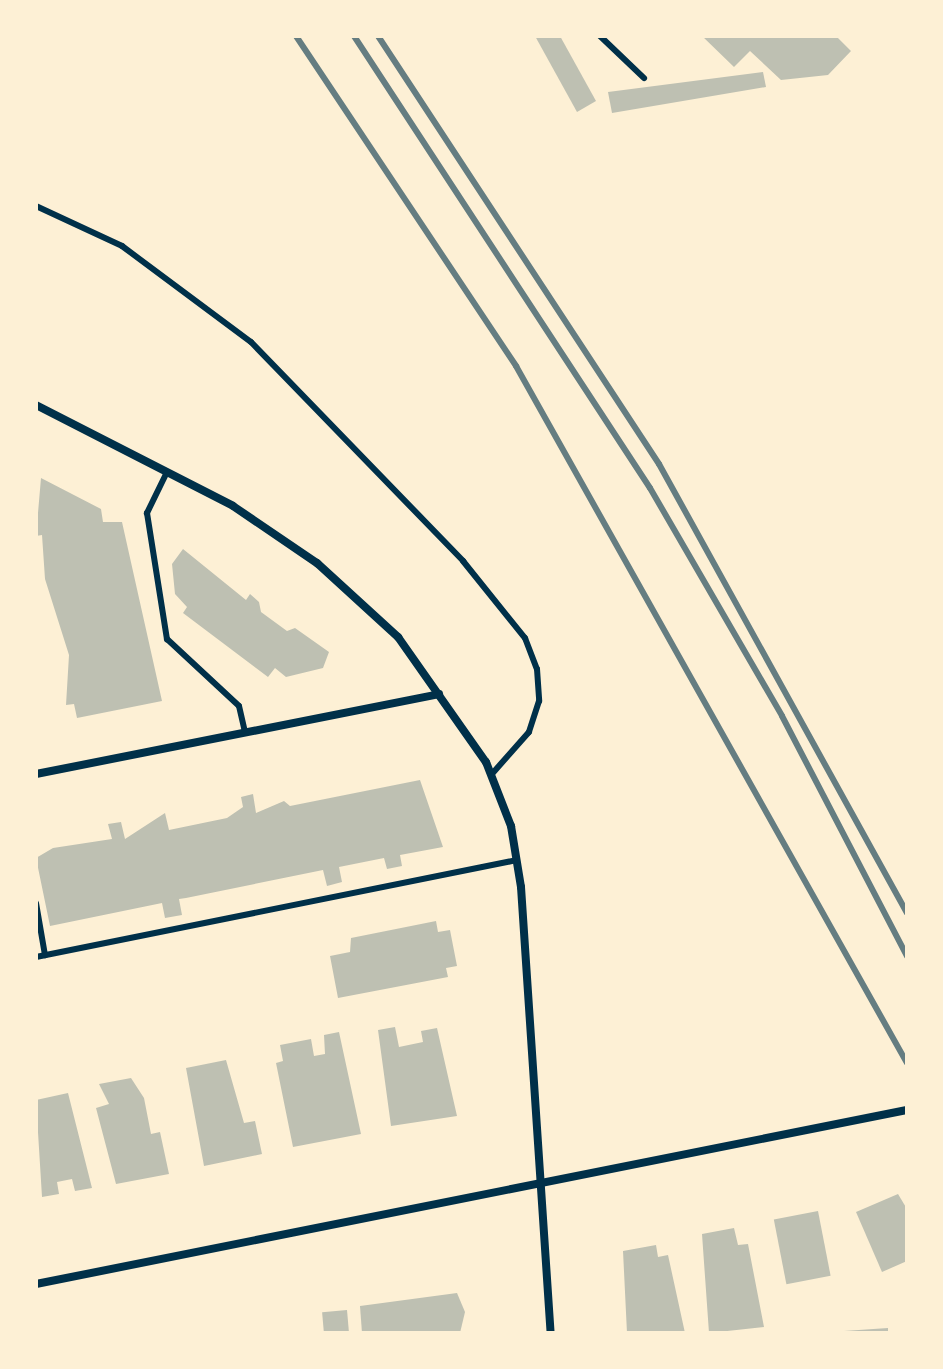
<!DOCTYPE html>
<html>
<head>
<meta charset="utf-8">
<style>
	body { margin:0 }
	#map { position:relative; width:943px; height:1369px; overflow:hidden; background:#fdf0d5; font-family:Inter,sans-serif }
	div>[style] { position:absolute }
	.building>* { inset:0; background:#bec0b2; transform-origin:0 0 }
	.service>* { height:6px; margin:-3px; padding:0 3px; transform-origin:3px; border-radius:3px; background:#003049 }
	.minor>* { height:8px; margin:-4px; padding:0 4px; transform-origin:4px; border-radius:4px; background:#003049 }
	.rail>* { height:6px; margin:-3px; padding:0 3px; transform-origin:3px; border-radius:3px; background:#657d81 }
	span { translate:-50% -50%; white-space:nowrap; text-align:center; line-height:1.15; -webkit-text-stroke:6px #fdf0d5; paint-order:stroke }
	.frame { position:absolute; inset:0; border:38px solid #fdf0d5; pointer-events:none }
</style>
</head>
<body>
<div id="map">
	<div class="building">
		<div style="clip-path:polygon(535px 36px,560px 36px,596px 101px,577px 112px)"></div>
		<div style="clip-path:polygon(702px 36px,836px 36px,851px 51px,828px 75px,781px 80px,750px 51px,734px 67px)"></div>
		<div style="clip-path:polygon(763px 72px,766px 87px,612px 113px,608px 92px)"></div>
		<div style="clip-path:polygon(41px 478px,101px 509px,103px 522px,122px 522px,162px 701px,77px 718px,74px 704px,66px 705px,69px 655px,45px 579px,42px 535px,36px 536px)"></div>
		<div style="clip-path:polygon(183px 549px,246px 600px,250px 594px,259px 602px,261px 612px,287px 631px,295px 628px,329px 652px,323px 668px,286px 677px,275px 668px,268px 677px,183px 613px,187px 607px,175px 594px,172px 564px)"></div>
		<div style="clip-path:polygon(420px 780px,443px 847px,400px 855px,402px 866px,387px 869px,384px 858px,339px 867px,342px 882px,327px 886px,323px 870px,186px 898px,179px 899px,182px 915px,165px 918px,162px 903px,50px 926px,36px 858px,53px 848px,112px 839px,108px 824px,121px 822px,125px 839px,165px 813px,169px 830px,227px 818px,243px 807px,241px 797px,253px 794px,256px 813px,284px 801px,290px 806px)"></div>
		<div style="clip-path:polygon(436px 921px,438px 932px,450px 930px,457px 966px,446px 968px,448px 977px,338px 998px,330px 956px,350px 952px,351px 938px)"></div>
		<div style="clip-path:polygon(395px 1027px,399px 1047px,423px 1042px,421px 1031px,437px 1028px,457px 1116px,391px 1126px,378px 1030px)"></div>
		<div style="clip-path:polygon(339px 1032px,361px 1134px,293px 1147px,276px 1063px,283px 1061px,280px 1045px,311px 1039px,314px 1056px,325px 1054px,324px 1035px)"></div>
		<div style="clip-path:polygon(226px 1060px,244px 1123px,255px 1121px,262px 1154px,204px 1166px,186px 1068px)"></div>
		<div style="clip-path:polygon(131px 1078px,144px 1098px,151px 1134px,160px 1132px,169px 1174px,116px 1184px,96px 1108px,109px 1104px,99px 1084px)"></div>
		<div style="clip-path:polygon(68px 1093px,92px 1188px,75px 1191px,72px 1179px,57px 1182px,59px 1194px,42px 1197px,36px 1100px)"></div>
		<div style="clip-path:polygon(898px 1194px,907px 1209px,907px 1261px,882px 1272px,856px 1212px)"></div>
		<div style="left:818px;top:1211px;width:66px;height:45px;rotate:79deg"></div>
		<div style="clip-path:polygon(734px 1228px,738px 1245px,748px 1244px,764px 1327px,709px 1333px,702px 1234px)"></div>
		<div style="clip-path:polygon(656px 1245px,658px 1257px,668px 1255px,685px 1333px,627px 1333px,623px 1251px)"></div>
		<div style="clip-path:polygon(457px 1293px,465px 1312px,460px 1333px,362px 1333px,360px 1306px)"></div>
		<div style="left:347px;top:1310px;width:23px;height:25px;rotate:85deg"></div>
		<div style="clip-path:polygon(888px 1328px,888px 1333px,844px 1333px,844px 1331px)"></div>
	</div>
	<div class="service">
		<div style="left:600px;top:36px;width:61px;rotate:43.7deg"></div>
		<div style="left:36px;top:206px;width:95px;rotate:24.9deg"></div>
		<div style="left:122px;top:246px;width:161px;rotate:36.7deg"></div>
		<div style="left:251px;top:342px;width:305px;rotate:45.9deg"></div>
		<div style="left:463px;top:561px;width:99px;rotate:51.2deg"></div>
		<div style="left:525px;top:638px;width:33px;rotate:69deg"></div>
		<div style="left:537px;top:669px;width:32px;rotate:86deg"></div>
		<div style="left:539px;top:701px;width:33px;rotate:108deg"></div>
		<div style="left:529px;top:732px;width:57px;rotate:131.5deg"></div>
		<div style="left:167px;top:472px;width:46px;rotate:116deg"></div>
		<div style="left:147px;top:513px;width:128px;rotate:81deg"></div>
		<div style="left:167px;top:639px;width:98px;rotate:42.9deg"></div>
		<div style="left:239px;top:706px;width:27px;rotate:77deg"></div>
		<div style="left:36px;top:903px;width:53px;rotate:80.2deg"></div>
		<div style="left:36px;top:957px;width:490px;rotate:-11.4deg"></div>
	</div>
	<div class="minor">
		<div style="left:36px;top:405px;width:221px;rotate:27.1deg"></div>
		<div style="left:233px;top:506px;width:102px;rotate:34.2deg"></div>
		<div style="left:317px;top:563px;width:110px;rotate:42.4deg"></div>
		<div style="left:398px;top:637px;width:153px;rotate:54.9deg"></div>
		<div style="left:486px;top:762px;width:69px;rotate:68.7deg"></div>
		<div style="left:511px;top:826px;width:62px;rotate:80.7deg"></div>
		<div style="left:521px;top:887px;width:447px;rotate:86.2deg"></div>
		<div style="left:36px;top:774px;width:411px;rotate:-11.2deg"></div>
		<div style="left:36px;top:1284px;width:888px;rotate:-11.3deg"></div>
	</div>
	<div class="rail">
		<div style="left:296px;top:36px;width:397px;rotate:56.3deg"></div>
		<div style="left:516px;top:366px;width:799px;rotate:60.71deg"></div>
		<div style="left:354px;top:36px;width:540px;rotate:56.78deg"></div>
		<div style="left:650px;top:488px;width:263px;rotate:59.9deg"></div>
		<div style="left:782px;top:716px;width:271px;rotate:62.5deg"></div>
		<div style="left:378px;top:36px;width:512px;rotate:56.71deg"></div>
		<div style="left:659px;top:464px;width:513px;rotate:61.09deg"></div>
	</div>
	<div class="frame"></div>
</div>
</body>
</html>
